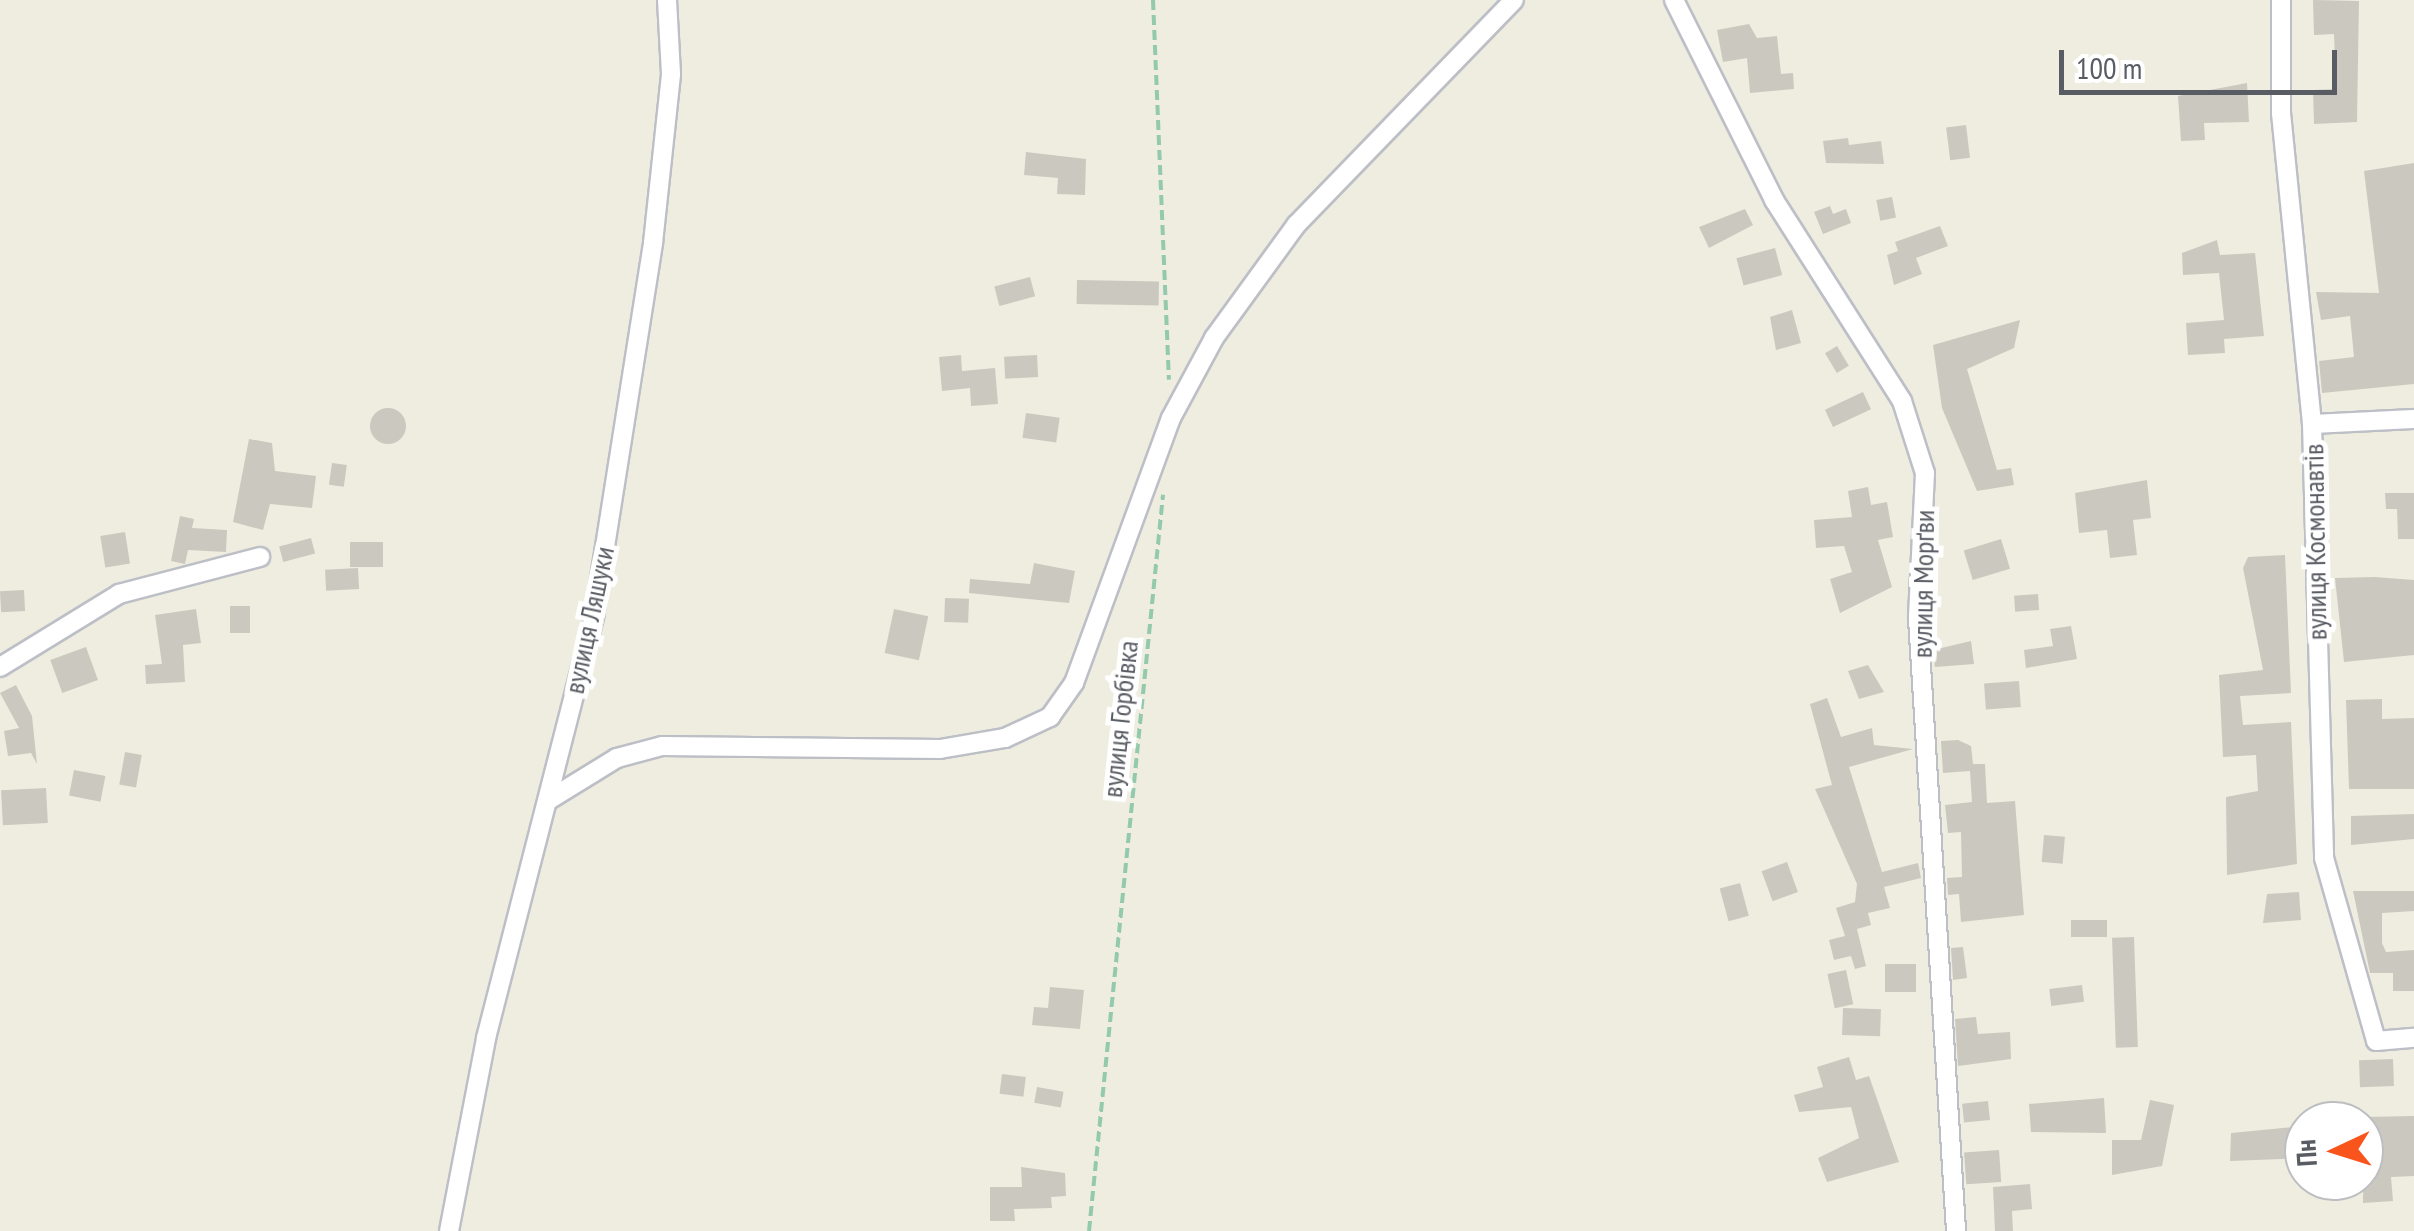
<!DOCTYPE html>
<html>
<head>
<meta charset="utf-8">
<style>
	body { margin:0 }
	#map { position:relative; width:2414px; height:1231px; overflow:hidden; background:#eeede0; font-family:"PT Sans Narrow",sans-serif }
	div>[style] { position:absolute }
	.building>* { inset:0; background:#cbc9bf; transform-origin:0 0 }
	.round { border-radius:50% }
	.path>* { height:4px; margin-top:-2px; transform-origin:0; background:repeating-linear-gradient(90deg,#93c9ac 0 10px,transparent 0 15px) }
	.roads { filter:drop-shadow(2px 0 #bdbfc6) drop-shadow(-2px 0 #bdbfc6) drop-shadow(0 2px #bdbfc6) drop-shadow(0 -2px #bdbfc6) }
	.street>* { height:18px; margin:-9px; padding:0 9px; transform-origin:9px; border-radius:9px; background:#fff }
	span { translate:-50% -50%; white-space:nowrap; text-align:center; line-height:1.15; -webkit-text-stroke:10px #fff; paint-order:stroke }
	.street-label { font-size:28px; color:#595c63 }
	.north { position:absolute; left:2284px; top:1101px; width:100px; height:100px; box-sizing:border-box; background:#fff; border:2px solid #bdbec1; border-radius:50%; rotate:266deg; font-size:28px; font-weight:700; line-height:40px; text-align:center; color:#595c63 }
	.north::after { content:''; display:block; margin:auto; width:35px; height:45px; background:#f9541b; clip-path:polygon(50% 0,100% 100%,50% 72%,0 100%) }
	.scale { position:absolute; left:2059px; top:50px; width:278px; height:45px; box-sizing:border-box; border:5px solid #595c63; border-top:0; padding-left:12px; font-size:30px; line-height:35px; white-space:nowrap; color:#595c63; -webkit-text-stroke:8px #fff; paint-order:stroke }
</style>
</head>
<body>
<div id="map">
	<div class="building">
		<div style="clip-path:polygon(2313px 0,2359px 1px,2357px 122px,2314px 124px,2313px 90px,2336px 89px,2334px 34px,2314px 35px)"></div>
		<div style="clip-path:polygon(1749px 24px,1757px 38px,1777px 36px,1781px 74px,1793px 73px,1794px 89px,1750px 93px,1747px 58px,1723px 62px,1717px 30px)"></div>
		<div style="clip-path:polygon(2247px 83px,2249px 122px,2204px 123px,2205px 140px,2181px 141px,2178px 96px)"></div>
		<div style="left:1966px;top:125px;width:33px;height:20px;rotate:83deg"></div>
		<div style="clip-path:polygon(1848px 138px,1849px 145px,1881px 141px,1884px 164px,1826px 163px,1823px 141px)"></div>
		<div style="clip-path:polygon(1026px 152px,1086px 159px,1085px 195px,1057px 194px,1058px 178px,1024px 175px)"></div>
		<div style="clip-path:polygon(2414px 163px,2414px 384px,2322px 393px,2319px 361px,2354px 357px,2350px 316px,2321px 320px,2316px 292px,2379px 293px,2364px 171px)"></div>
		<div style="left:1892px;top:197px;width:21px;height:16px;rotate:79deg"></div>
		<div style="clip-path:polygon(1830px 206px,1833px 214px,1846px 209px,1851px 223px,1823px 234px,1814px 212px)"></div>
		<div style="clip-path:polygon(1745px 209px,1753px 225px,1709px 248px,1699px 227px)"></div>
		<div style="clip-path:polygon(1940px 226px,1948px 246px,1916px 258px,1922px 274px,1894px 285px,1887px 255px,1898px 251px,1895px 242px)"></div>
		<div style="clip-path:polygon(2217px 240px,2220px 255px,2255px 253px,2264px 336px,2224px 339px,2225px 353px,2188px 355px,2186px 323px,2224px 320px,2219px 273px,2183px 275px,2182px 253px)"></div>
		<div style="left:1775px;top:248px;width:28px;height:40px;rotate:75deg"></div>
		<div style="left:1030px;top:277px;width:20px;height:37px;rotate:75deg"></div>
		<div style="left:1077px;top:280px;width:82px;height:24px;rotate:1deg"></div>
		<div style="clip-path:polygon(1792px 310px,1801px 343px,1776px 350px,1770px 317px)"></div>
		<div style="clip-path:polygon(2020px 320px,2014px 348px,1967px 369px,1997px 470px,2011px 468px,2014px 485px,1977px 491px,1942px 408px,1933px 345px)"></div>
		<div style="left:1837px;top:346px;width:23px;height:14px;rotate:59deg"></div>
		<div style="clip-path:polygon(961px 355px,962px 371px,995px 368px,998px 404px,971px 406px,970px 388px,942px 391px,939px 357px)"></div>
		<div style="left:1037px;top:355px;width:22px;height:33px;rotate:87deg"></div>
		<div style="left:1863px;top:392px;width:19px;height:42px;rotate:65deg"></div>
		<div class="round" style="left:370px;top:408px;width:36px;height:36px"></div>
		<div style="left:1026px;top:413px;width:34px;height:25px;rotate:8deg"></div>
		<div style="clip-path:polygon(249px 439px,272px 443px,275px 471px,316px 476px,312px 508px,270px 504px,263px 530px,233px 522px)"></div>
		<div style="left:332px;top:463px;width:15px;height:22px;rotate:8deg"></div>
		<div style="clip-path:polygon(2147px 480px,2151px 518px,2133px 520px,2137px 555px,2110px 558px,2107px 530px,2079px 533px,2075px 493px)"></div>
		<div style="clip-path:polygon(1868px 487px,1871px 505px,1887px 502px,1893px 537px,1878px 540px,1892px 587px,1840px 613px,1830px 579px,1852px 572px,1844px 546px,1816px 548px,1814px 520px,1852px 517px,1848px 491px)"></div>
		<div style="clip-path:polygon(2385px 493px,2414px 493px,2414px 539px,2398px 539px,2397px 509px,2386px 509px)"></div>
		<div style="clip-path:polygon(180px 516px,194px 519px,192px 528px,227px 530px,226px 552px,188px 550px,185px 564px,171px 561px)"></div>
		<div style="left:125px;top:532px;width:32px;height:25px;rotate:81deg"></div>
		<div style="left:311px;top:538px;width:16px;height:33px;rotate:75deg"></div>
		<div style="left:2001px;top:539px;width:31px;height:39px;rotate:73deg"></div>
		<div style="left:350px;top:542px;width:33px;height:25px"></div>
		<div style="clip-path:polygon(2285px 555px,2291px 693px,2240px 696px,2243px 725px,2291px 722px,2297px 864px,2227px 875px,2226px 797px,2258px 791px,2256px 755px,2223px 757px,2219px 675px,2263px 670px,2243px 568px,2248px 557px)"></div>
		<div style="clip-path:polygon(1034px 563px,1075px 571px,1069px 603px,969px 593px,970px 579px,1030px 584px)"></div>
		<div style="left:358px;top:568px;width:21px;height:33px;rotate:87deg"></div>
		<div style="clip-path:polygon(2375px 577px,2414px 580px,2414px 655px,2344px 662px,2335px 578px)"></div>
		<div style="left:24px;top:590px;width:21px;height:24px;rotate:87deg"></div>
		<div style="left:2038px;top:594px;width:16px;height:24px;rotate:86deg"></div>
		<div style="left:945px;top:598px;width:24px;height:24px;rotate:2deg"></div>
		<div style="left:230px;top:606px;width:20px;height:27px"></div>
		<div style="clip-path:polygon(196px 609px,201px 643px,183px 645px,185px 682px,146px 684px,145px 665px,162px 664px,155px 615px)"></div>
		<div style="left:894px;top:609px;width:35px;height:45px;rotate:12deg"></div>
		<div style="clip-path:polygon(2071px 626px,2077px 659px,2026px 668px,2024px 650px,2053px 646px,2050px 629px)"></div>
		<div style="clip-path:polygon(1971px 641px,1974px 664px,1935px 667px,1933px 650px)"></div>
		<div style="left:86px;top:647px;width:35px;height:38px;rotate:70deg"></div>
		<div style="clip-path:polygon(1868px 665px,1884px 692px,1859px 699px,1848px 671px)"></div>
		<div style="left:2019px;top:681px;width:26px;height:35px;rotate:86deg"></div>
		<div style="clip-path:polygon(16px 685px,32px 716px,37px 764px,31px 753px,8px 756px,4px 731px,19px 728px,0 693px)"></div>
		<div style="clip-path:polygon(1827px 698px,1841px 737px,1872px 728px,1874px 745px,1913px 749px,1849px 767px,1882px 872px,1918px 863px,1921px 878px,1884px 887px,1890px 908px,1868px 913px,1871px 925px,1857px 929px,1866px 966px,1855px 969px,1851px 956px,1834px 960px,1829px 940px,1845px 936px,1836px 908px,1855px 902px,1857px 884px,1815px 789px,1832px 785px,1810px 704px)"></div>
		<div style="clip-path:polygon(2382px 699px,2382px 719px,2414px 718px,2414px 789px,2349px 789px,2346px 700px)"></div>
		<div style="clip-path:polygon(1958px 740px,1971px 746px,1973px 764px,1985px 764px,1987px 803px,2015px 801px,2024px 915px,1961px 922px,1959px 894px,1948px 895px,1947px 878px,1962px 877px,1961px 832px,1948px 833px,1945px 805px,1972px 802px,1970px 771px,1943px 773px,1941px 741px)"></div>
		<div style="left:125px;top:752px;width:17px;height:33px;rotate:10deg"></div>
		<div style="left:74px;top:770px;width:32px;height:26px;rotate:11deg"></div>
		<div style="left:46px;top:788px;width:35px;height:45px;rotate:87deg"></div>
		<div style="clip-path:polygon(2414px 814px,2414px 839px,2351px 845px,2351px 816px)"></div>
		<div style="left:2044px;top:835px;width:21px;height:27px;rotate:5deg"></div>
		<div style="left:1787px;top:862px;width:32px;height:27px;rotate:70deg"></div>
		<div style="left:1740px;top:883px;width:34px;height:21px;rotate:75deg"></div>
		<div style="clip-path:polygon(2353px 891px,2414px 891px,2414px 911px,2382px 913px,2382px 943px,2386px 952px,2414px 950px,2414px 991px,2393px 991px,2393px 973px,2370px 973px)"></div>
		<div style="clip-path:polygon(2299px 892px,2301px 920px,2263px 923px,2267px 894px)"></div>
		<div style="left:2107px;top:920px;width:17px;height:36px;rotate:90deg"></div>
		<div style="left:2134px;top:937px;width:110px;height:22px;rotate:88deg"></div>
		<div style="clip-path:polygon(1963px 947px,1967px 978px,1953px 980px,1951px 948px)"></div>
		<div style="left:1916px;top:964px;width:28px;height:31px;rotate:90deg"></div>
		<div style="left:1846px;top:970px;width:35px;height:19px;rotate:78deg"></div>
		<div style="left:2082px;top:985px;width:17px;height:33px;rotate:83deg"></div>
		<div style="clip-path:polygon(1050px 987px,1084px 990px,1080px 1029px,1032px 1025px,1034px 1007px,1048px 1008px)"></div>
		<div style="left:1843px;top:1008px;width:38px;height:27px;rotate:2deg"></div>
		<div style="clip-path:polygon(1976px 1017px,1978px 1034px,2010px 1032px,2011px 1059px,1958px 1066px,1955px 1019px)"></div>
		<div style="clip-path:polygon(1849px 1057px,1856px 1080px,1869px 1076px,1899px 1162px,1827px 1182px,1818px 1158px,1859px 1138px,1851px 1107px,1799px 1112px,1794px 1095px,1823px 1087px,1817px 1067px)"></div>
		<div style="left:2393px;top:1059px;width:27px;height:34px;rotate:88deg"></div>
		<div style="left:1002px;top:1074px;width:24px;height:20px;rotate:7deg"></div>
		<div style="left:1037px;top:1087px;width:27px;height:16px;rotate:10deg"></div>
		<div style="clip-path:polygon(2104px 1098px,2106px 1133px,2031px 1132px,2029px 1104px)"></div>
		<div style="clip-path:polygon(2150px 1100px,2174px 1105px,2162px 1166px,2112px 1175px,2112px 1140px,2141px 1140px)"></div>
		<div style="left:1988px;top:1101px;width:19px;height:26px;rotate:84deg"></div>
		<div style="clip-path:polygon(2414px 1116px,2414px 1176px,2391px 1177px,2393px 1201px,2363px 1203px,2364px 1117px)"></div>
		<div style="clip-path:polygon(2304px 1126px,2304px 1158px,2230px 1161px,2231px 1133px)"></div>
		<div style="left:1999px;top:1150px;width:32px;height:35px;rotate:86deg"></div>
		<div style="clip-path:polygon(1021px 1167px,1065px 1173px,1066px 1196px,1051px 1197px,1052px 1208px,1014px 1209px,1015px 1221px,990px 1221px,990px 1187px,1022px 1187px)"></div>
		<div style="clip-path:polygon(2030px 1184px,2032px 1209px,2012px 1211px,2013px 1231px,1995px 1231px,1993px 1187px)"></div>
	</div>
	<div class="path">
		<div style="left:1153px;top:0;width:380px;rotate:87.6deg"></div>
		<div style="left:1089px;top:1231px;width:740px;rotate:-84.26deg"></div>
	</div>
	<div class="roads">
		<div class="street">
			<div style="left:1674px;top:0;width:224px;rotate:63.4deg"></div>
			<div style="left:1774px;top:200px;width:238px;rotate:57.5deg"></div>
			<div style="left:1902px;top:401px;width:76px;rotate:72.3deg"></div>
			<div style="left:1925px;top:473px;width:145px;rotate:92.8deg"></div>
			<div style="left:1918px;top:618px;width:614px;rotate:86.45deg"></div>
			<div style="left:2281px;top:0;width:113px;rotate:90deg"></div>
			<div style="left:2281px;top:113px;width:313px;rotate:84.3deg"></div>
			<div style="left:2312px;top:424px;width:434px;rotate:88.4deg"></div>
			<div style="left:2324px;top:858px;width:190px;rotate:74.1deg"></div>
			<div style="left:2376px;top:1041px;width:38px;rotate:-5deg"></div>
			<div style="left:2312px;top:424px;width:102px;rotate:-2.8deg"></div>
			<div style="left:0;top:667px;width:140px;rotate:-31.5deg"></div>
			<div style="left:119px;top:594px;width:146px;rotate:-14.7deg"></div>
			<div style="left:547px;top:801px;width:82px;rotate:-31.6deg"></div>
			<div style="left:617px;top:758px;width:47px;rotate:-14.9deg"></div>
			<div style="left:662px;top:746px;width:278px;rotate:0.6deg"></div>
			<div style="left:940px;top:749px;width:66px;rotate:-9.6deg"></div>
			<div style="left:1005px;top:738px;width:50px;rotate:-25deg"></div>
			<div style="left:1050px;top:717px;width:42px;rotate:-54.8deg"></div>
			<div style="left:1074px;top:683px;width:282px;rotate:-69.9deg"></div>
			<div style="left:1171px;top:418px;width:91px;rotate:-61.7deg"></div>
			<div style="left:1214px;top:338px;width:140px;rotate:-54deg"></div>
			<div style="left:1296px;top:225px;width:313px;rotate:-45.9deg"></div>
			<div style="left:449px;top:1231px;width:197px;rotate:-79.1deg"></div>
			<div style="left:486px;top:1038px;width:436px;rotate:-75.6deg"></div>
			<div style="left:594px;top:616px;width:378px;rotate:-81deg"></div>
			<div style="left:653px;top:243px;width:170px;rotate:-83.9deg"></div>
			<div style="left:671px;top:74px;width:74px;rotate:-93.1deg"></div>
		</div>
	</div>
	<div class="street-label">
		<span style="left:2315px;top:542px;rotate:-91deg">вулиця Космонавтів</span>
		<span style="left:1923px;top:584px;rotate:-89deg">вулиця Морґви</span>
		<span style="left:589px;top:620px;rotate:-78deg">вулиця Ляшуки</span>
		<span style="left:1120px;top:719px;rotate:-84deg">вулиця Горбівка</span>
	</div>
	<div class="north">Пн</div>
	<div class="scale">100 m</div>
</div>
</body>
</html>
